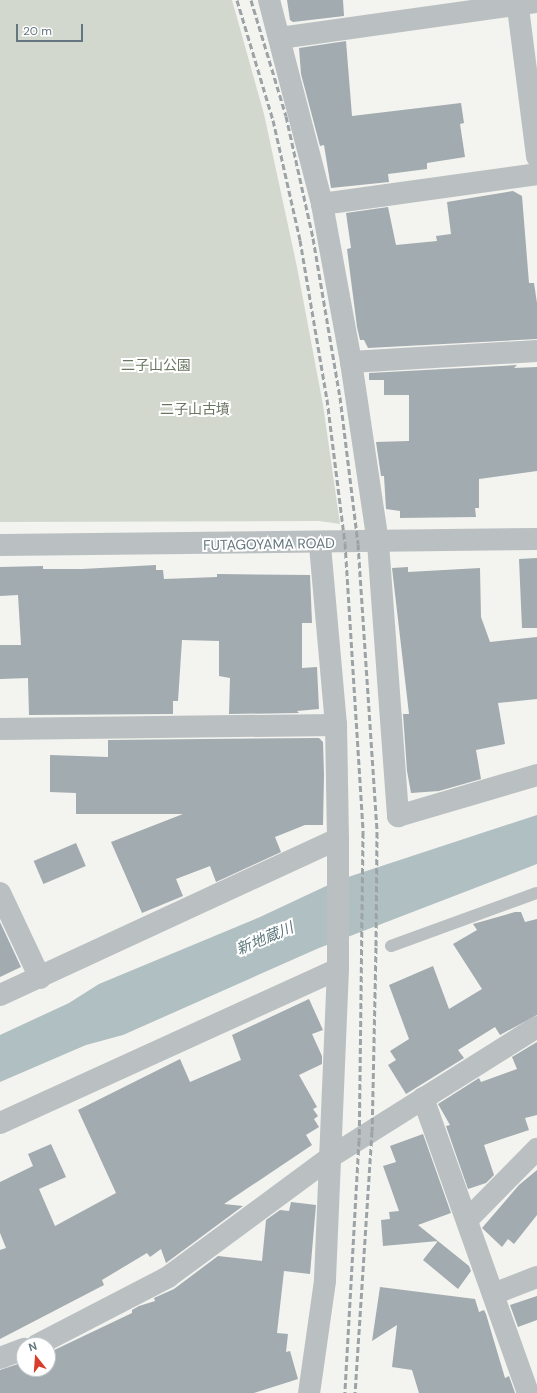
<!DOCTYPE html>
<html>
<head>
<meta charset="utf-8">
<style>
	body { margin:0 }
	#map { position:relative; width:537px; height:1393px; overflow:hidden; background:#f3f3ef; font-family:"DM Sans","Noto Sans JP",sans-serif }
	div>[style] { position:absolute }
	.green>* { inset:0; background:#d3d8cf }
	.water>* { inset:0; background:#b0bfc1 }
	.building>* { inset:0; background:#a2abaf; transform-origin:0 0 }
	.service>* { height:12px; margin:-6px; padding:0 6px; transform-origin:6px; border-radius:6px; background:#babfc1 }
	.minor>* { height:22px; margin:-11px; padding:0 11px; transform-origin:11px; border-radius:11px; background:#babfc1 }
	.tertiary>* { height:22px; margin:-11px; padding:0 11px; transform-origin:11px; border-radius:11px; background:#babfc1 }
	.rail>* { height:3px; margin-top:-1.5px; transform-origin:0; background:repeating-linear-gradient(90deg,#9ca3a7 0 6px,transparent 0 9px) }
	span { translate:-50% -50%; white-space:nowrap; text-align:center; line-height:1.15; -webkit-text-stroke:4px #fff; paint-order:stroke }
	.park-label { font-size:14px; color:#697662 }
	.street-label { font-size:14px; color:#64767f }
	.water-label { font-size:15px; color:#5f797c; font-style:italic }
	.north { position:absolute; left:16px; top:1337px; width:40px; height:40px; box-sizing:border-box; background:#fff; border:1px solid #c1c8cc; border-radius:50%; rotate:343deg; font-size:11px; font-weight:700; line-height:16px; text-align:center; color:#64767f }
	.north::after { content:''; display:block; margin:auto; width:14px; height:18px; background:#d83c2b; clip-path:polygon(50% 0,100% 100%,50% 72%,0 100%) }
	.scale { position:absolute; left:16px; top:24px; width:67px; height:18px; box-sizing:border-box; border:2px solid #64767f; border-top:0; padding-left:5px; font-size:12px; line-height:14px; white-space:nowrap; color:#64767f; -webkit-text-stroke:3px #fff; paint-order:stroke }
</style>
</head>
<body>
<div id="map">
	<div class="green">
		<div style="clip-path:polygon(0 0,232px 0,264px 114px,297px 267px,323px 405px,340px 524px,319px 521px,0 522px)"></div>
	</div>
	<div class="water">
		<div style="clip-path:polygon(537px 815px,537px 864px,319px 948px,123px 1035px,86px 1045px,0 1082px,0 1035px,69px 1003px,99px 984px,260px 917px,339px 880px)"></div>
	</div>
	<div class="building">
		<div style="clip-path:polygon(287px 0,343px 0,344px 16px,293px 22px,290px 20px)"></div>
		<div style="clip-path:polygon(346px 41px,352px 116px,461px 103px,464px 123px,460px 124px,465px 157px,427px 163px,427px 169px,388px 174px,389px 182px,331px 188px,324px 145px,320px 146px,301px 74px,299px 48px)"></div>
		<div style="clip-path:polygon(513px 191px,522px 196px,529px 283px,534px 283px,537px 303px,537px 339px,368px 348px,364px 340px,360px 340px,357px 327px,347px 249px,351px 248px,346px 213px,388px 207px,396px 245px,437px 241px,436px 236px,451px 234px,447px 202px)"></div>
		<div style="clip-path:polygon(517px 365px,514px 368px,537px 367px,537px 471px,479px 479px,479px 508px,475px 508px,476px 517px,400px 518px,400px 511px,386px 509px,384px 476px,381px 476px,376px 442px,409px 441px,409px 395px,384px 395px,384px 380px,369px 380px,369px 373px)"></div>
		<div style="clip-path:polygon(537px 558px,537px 628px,522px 628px,519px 559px)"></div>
		<div style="clip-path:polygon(156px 565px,156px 570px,163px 570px,164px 579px,217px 577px,217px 574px,310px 575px,312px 623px,302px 623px,302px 668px,317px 667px,319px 709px,297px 711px,299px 713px,229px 714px,230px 678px,219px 676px,219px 641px,182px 640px,178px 701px,173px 701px,173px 714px,29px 715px,28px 678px,0 679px,0 645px,21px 645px,18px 595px,0 596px,0 567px,43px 566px,43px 569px,82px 569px)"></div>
		<div style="clip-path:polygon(408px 567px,408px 572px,480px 568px,481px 617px,490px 642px,537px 637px,537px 699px,498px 703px,505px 744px,476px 750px,481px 779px,439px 791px,411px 793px,407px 771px,403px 714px,409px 714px,392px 568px)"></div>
		<div style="clip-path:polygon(319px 738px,323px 742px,324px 775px,323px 825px,305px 825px,275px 837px,281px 852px,216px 882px,210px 866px,176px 879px,183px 896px,142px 913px,111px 842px,183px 814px,76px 814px,76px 793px,50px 792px,50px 755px,108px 757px,108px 740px)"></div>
		<div style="left:76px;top:843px;width:25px;height:46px;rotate:67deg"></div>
		<div style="clip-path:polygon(515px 912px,521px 912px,525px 922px,537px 919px,537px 1015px,500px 1035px,495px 1027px,458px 1050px,464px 1058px,406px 1094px,388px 1065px,396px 1060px,390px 1051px,409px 1039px,389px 985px,433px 966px,449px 1009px,482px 989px,453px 944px,477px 930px,473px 924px)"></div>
		<div style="clip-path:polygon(0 922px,21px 967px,0 977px)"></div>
		<div style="clip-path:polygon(309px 999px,323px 1030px,312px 1034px,322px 1056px,322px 1064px,299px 1075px,317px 1107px,313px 1109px,318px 1116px,314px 1119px,319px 1127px,306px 1135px,312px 1145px,224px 1204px,243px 1206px,166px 1263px,161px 1249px,150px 1257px,147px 1253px,102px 1280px,104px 1285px,0 1339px,0 1250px,6px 1248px,0 1233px,0 1182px,33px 1166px,28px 1154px,51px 1144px,66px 1177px,39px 1189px,55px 1226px,116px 1193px,78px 1110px,180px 1059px,190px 1082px,241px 1060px,232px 1035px)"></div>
		<div style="clip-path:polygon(537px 1042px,537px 1115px,525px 1118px,529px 1130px,484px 1145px,494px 1175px,486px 1183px,468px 1189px,446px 1126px,450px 1125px,438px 1104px,479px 1078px,481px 1082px,517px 1069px,512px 1057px)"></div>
		<div style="clip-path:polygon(423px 1134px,451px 1213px,418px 1225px,469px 1266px,471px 1271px,458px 1289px,423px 1260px,438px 1241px,383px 1246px,381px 1220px,390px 1219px,389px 1212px,399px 1211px,383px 1166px,396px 1162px,390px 1146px)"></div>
		<div style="clip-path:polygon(537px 1170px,537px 1215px,514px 1244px,508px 1239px,502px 1247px,482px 1228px,519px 1185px)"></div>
		<div style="clip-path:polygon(291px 1202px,316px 1205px,310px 1274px,284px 1271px,277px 1333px,288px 1334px,286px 1352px,290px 1351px,298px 1379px,254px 1393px,0 1393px,0 1370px,24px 1362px,24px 1369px,48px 1369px,48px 1353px,132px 1313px,132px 1310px,139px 1306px,155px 1301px,154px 1298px,174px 1289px,218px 1256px,262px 1261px,266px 1220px,280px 1210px,289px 1211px)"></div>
		<div style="clip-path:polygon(380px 1287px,475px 1299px,479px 1312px,484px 1310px,486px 1314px,505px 1378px,509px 1376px,515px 1393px,419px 1393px,412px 1370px,392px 1367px,397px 1325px,372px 1341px)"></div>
		<div style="clip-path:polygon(537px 1296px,537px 1320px,518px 1327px,510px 1305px)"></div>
	</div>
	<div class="service">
		<div style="left:391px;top:946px;width:155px;rotate:-20deg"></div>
	</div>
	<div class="minor">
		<div style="left:269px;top:0;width:211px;rotate:75.4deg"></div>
		<div style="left:322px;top:204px;width:161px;rotate:79.6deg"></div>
		<div style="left:351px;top:362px;width:183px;rotate:81.5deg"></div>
		<div style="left:378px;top:543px;width:274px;rotate:85.8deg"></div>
		<div style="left:398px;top:816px;width:145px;rotate:-16.4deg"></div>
		<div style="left:517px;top:0;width:158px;rotate:82.7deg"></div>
		<div style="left:280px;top:38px;width:260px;rotate:-8deg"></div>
		<div style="left:322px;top:204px;width:217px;rotate:-7.9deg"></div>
		<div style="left:351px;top:362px;width:186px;rotate:-3.4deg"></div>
		<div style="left:0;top:729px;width:336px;rotate:-0.7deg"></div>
		<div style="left:338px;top:839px;width:130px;rotate:90deg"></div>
		<div style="left:0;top:893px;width:94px;rotate:64.8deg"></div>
		<div style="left:0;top:995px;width:372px;rotate:-24.8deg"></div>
		<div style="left:338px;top:839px;width:114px;rotate:-91deg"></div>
		<div style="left:336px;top:725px;width:182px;rotate:-95.1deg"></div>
		<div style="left:423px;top:1098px;width:313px;rotate:70.4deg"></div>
		<div style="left:0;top:1123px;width:371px;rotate:-24.5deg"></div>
		<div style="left:338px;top:969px;width:312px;rotate:92.4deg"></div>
		<div style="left:325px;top:1281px;width:113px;rotate:98.1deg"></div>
		<div style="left:467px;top:1220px;width:100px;rotate:-45.4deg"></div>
		<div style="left:493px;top:1294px;width:47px;rotate:-21.1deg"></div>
		<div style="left:37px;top:1345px;width:148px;rotate:-27.4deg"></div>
		<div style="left:168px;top:1277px;width:204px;rotate:-36.4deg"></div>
		<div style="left:332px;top:1156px;width:242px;rotate:-32.2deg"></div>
		<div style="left:0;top:1358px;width:26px;rotate:-21deg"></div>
	</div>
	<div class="tertiary">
		<div style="left:0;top:545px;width:537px;rotate:-0.64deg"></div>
	</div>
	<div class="rail">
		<div style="left:237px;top:0;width:125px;rotate:73.3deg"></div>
		<div style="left:273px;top:120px;width:123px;rotate:77.3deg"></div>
		<div style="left:300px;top:240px;width:161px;rotate:80.4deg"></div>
		<div style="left:327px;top:399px;width:145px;rotate:82.9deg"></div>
		<div style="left:345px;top:543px;width:290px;rotate:86.4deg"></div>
		<div style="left:363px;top:832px;width:308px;rotate:90.7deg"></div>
		<div style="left:359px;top:1140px;width:253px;rotate:93.2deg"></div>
		<div style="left:251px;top:0;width:121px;rotate:73.2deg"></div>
		<div style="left:286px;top:116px;width:125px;rotate:77.5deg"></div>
		<div style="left:313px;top:238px;width:161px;rotate:80.4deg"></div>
		<div style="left:340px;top:397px;width:148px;rotate:83deg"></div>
		<div style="left:358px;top:544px;width:289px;rotate:86.2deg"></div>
		<div style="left:377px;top:832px;width:115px;rotate:90.5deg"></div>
		<div style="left:376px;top:947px;width:184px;rotate:91.2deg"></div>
		<div style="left:372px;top:1131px;width:263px;rotate:93.7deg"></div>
	</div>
	<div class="park-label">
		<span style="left:156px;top:365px">二子山公園</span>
		<span style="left:195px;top:409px">二子山古墳</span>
	</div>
	<div class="street-label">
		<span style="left:269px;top:544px;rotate:-1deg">FUTAGOYAMA ROAD</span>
	</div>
	<div class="water-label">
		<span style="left:265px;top:939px;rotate:-23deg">新地蔵川</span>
	</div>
	<div class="north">N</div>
	<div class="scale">20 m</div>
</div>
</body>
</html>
